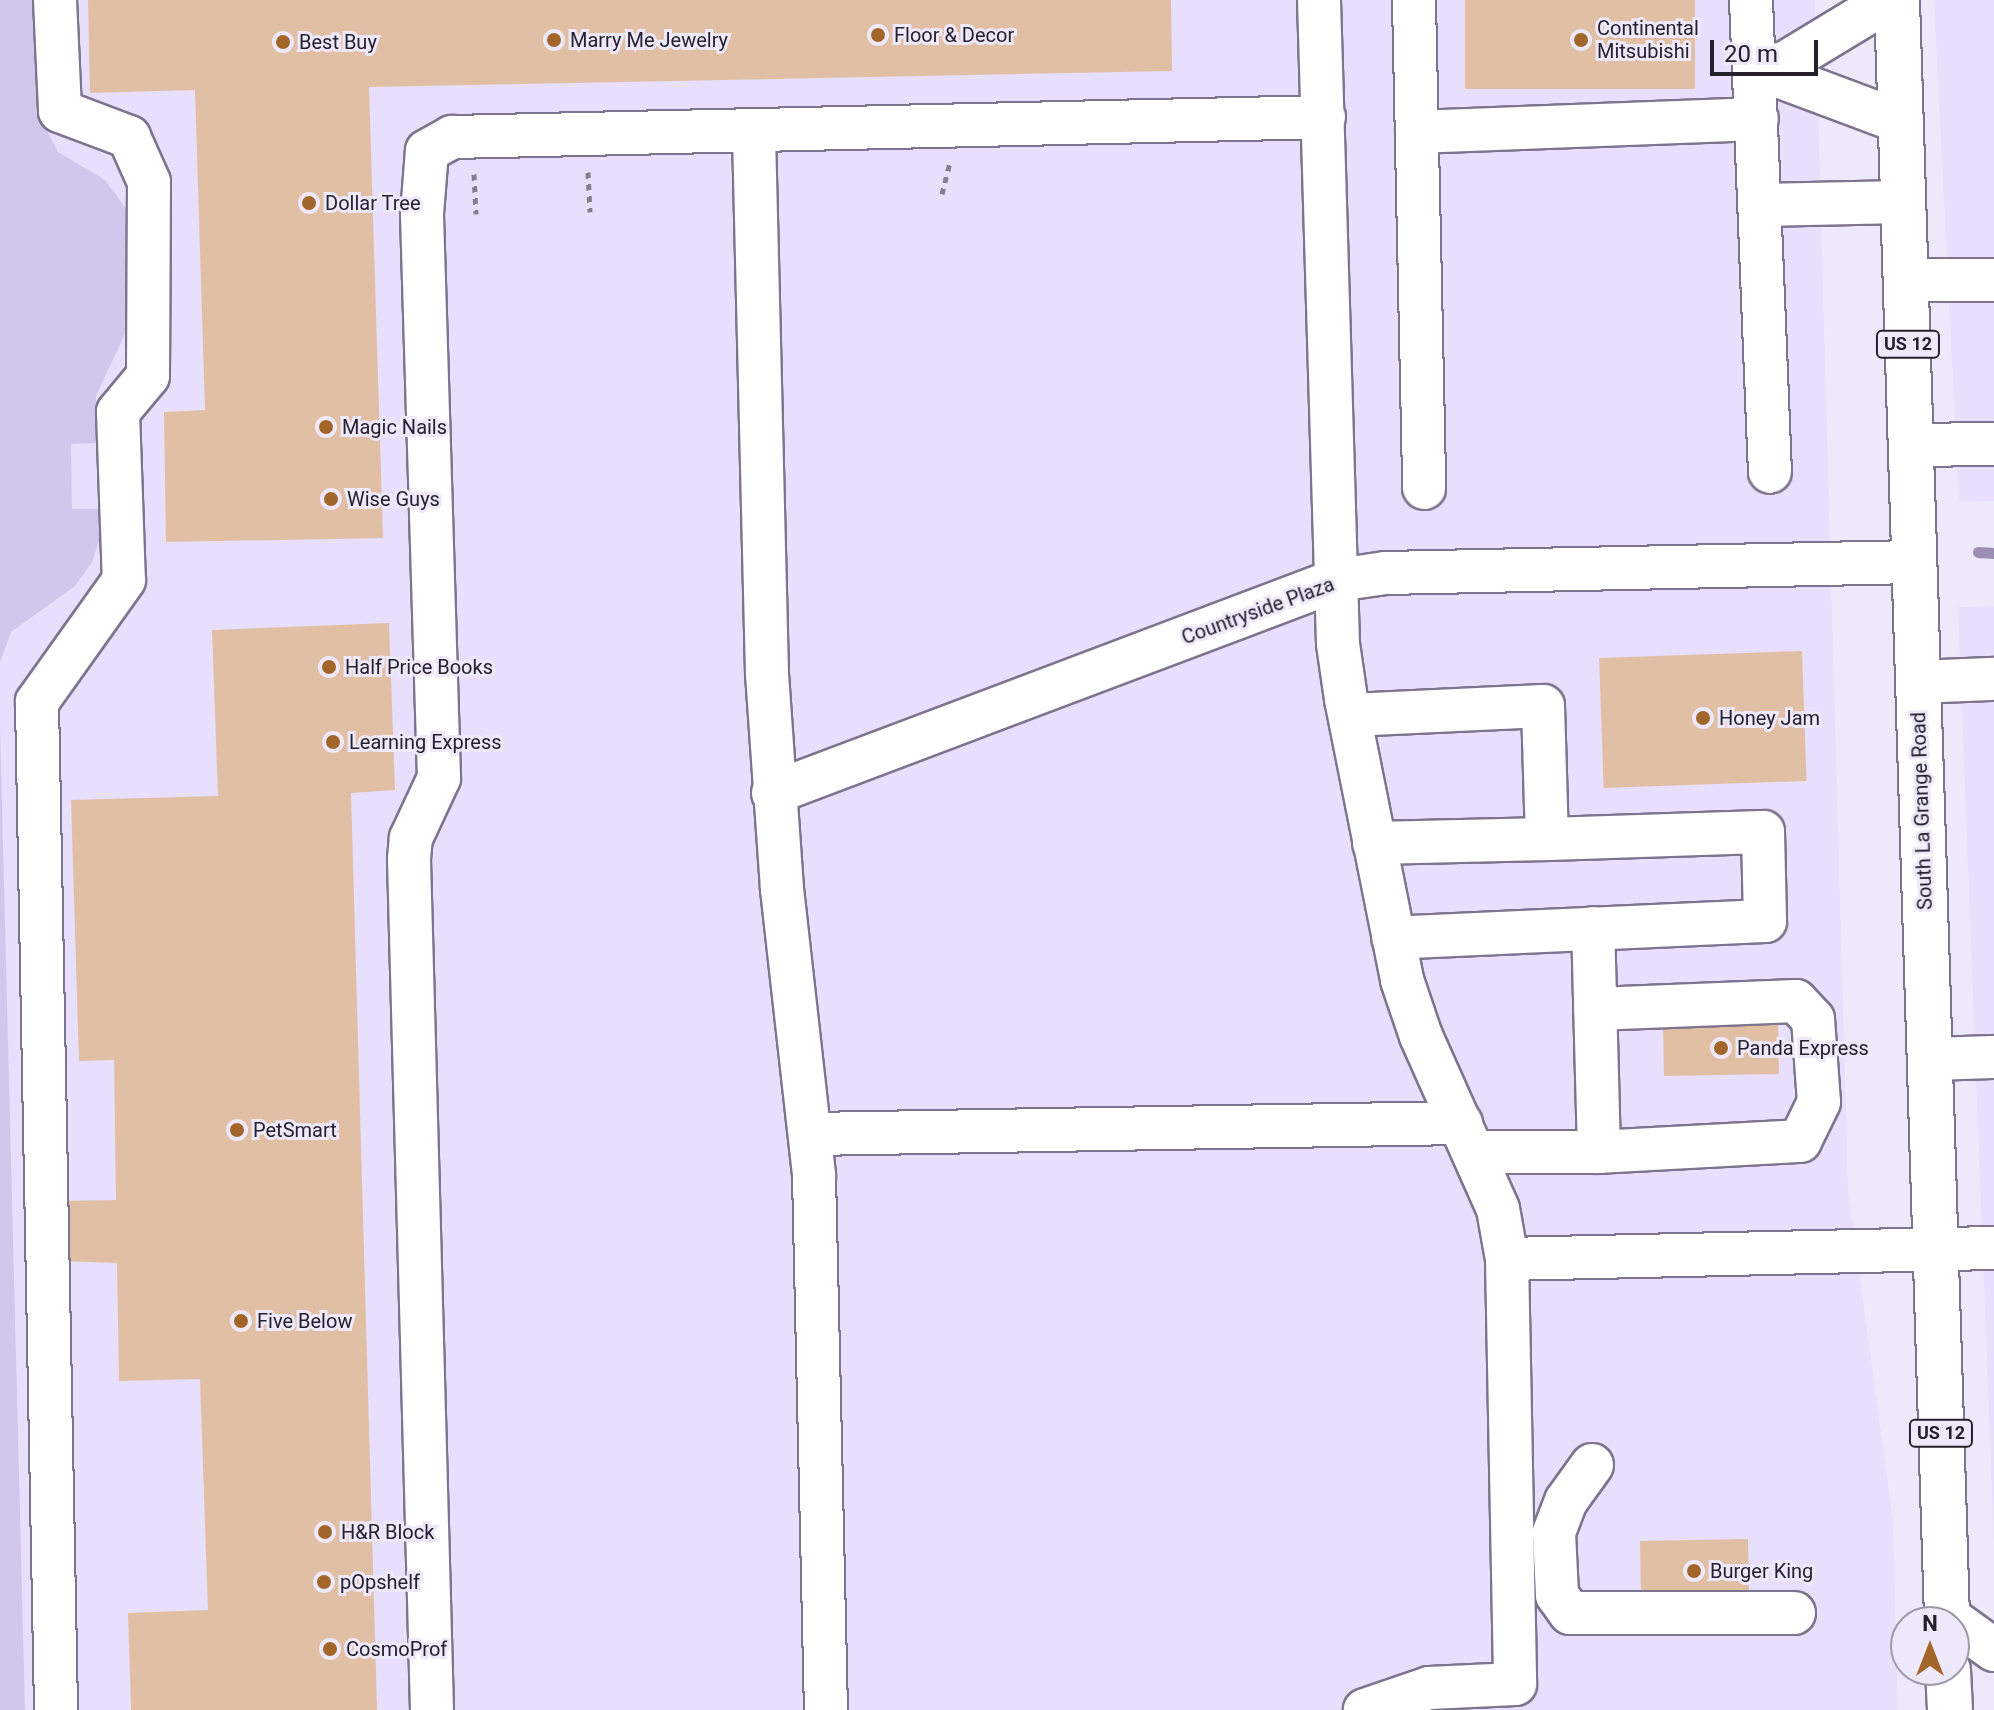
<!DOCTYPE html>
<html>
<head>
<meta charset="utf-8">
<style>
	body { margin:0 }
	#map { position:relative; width:1994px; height:1710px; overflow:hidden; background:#eee9fa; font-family:Roboto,sans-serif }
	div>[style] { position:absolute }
	.built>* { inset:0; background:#e8dffc }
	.green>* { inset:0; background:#d3c6ec }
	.stream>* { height:11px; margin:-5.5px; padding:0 5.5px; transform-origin:5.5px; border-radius:5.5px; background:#9b8eb2 }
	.building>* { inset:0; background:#e1bfa4; transform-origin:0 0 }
	.path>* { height:5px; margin-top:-2.5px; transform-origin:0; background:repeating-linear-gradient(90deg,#837f8d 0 6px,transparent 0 12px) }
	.roads { filter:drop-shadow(2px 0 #7d748e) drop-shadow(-2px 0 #7d748e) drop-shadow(0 2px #7d748e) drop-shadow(0 -2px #7d748e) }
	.minor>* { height:42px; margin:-21px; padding:0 21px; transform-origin:21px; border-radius:21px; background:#fff }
	.major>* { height:44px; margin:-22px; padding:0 22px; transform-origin:22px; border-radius:22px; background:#fff }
	.dots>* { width:22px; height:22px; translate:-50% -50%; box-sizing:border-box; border:4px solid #eee9fa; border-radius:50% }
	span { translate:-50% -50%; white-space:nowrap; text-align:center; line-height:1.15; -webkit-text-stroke:6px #eee9fa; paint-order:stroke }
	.shield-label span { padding:2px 6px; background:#eee9fa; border:2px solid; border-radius:6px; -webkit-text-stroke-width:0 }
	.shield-label { font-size:18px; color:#25212c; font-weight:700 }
	.poi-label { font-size:20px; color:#25212c }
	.left { translate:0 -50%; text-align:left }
	.street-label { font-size:20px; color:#25212c }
	.north { position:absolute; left:1890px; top:1606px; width:80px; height:80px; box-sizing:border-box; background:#eee9fa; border:2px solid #9e99a8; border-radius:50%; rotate:0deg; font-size:22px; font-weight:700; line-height:32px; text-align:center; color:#25212c }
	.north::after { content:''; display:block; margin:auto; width:28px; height:36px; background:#a3662a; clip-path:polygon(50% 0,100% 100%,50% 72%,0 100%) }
	.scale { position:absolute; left:1710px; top:40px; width:108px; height:36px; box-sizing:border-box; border:4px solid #25212c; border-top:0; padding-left:10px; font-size:24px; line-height:28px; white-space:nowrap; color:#25212c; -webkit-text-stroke:6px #eee9fa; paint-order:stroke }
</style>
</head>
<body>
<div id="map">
	<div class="built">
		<div style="clip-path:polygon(0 0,1815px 0,1848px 1190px,1893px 1520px,1898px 1710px,0 1710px)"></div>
		<div style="clip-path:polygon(1934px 0,1994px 0,1994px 501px,1959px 502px)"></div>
		<div style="clip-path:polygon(1994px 606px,1994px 1545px,1958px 607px)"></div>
	</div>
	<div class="green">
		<div style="clip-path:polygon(0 0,35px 0,37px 112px,58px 152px,105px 180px,128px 211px,135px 312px,96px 396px,99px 443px,71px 444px,72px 509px,99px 509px,100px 538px,92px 562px,75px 586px,11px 632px,0 662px)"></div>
		<div style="clip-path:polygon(0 726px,25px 1710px,0 1710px)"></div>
	</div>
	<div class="stream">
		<div style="left:1978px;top:552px;width:16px;rotate:4deg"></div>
	</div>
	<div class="building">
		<div style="clip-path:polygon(88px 0,1171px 0,1172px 71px,369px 87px,383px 538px,166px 542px,164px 412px,205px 410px,195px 90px,90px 93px)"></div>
		<div style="left:1465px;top:0;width:230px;height:89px"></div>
		<div style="clip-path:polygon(389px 623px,395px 790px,351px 793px,377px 1710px,131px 1710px,128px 1613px,208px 1610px,200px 1379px,119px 1381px,117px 1263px,61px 1261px,59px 1201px,116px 1200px,114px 1060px,79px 1061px,71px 800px,218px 796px,212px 630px)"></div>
		<div style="left:1802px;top:651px;width:130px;height:203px;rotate:88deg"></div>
		<div style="left:1778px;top:1020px;width:54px;height:115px;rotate:89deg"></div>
		<div style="left:1748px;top:1539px;width:62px;height:108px;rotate:89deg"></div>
	</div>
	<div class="path">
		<div style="left:588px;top:172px;width:40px;rotate:87.1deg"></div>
		<div style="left:474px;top:174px;width:40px;rotate:87.1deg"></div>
		<div style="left:942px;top:194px;width:33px;rotate:-76deg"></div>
	</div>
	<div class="roads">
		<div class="minor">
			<div style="left:55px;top:0;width:111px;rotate:87.4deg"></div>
			<div style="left:60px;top:111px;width:74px;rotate:20.6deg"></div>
			<div style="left:129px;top:137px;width:49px;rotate:66deg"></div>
			<div style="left:149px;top:182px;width:194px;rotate:90.3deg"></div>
			<div style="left:148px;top:376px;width:47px;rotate:129.8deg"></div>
			<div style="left:118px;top:412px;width:168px;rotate:88deg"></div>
			<div style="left:124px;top:580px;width:150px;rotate:125.5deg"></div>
			<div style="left:37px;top:702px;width:1008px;rotate:88.92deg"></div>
			<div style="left:1319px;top:0;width:644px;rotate:88.31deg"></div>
			<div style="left:1338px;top:644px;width:56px;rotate:81.7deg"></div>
			<div style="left:1346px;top:699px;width:287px;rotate:78.7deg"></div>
			<div style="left:1402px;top:980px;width:59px;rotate:71.3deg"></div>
			<div style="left:1421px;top:1036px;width:189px;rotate:66deg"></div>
			<div style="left:1498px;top:1209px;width:51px;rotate:79.8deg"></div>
			<div style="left:1507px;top:1259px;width:425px;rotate:88.9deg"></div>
			<div style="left:1515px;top:1684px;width:86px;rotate:177.3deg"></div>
			<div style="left:1429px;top:1688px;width:68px;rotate:161deg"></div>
			<div style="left:1414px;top:0;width:488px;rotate:88.8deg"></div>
			<div style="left:1751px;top:0;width:472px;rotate:87.7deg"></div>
			<div style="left:1754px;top:67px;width:157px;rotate:20.5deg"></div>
			<div style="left:1754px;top:67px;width:31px;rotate:-7deg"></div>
			<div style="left:1785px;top:63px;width:122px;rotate:-31.2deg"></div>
			<div style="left:1417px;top:132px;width:340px;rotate:-2.2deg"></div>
			<div style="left:754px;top:134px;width:540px;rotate:88.62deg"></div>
			<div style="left:767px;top:674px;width:216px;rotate:86deg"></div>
			<div style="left:782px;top:889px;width:288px;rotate:83.6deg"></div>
			<div style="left:814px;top:1175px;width:535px;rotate:88.72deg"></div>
			<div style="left:1760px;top:205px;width:143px;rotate:-1.2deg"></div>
			<div style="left:1906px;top:280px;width:88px"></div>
			<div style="left:1911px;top:445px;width:83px;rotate:-0.7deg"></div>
			<div style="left:1918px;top:682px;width:76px;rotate:-2.3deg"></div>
			<div style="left:1350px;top:715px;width:193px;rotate:-2.7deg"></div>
			<div style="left:1543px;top:706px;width:133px;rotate:88.3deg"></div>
			<div style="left:1547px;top:839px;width:216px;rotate:-1.9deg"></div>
			<div style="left:1763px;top:832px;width:89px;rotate:88.7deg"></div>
			<div style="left:1765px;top:921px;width:372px;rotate:177.4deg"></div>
			<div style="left:773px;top:793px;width:603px;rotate:-20.69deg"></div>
			<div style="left:1337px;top:580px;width:49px;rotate:-8.3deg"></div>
			<div style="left:1385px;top:573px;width:529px;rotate:-1.19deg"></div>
			<div style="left:1374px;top:843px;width:173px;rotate:-1.3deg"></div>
			<div style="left:1595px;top:1009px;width:201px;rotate:-2.3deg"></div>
			<div style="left:1796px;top:1001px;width:25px;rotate:47deg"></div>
			<div style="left:1813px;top:1019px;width:83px;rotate:85.9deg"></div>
			<div style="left:1819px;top:1102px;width:43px;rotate:116deg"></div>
			<div style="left:1800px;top:1141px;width:201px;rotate:176.9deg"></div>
			<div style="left:1930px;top:1059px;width:64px;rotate:-1.8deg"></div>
			<div style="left:811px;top:1134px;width:650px;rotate:-0.97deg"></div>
			<div style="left:1473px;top:1152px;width:126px"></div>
			<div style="left:1599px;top:1152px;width:224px;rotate:-91.5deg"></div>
			<div style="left:1507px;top:1259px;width:487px;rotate:-1.3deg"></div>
			<div style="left:1592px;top:1465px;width:44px;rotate:125.8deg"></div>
			<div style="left:1566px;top:1501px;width:34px;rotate:111deg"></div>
			<div style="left:1554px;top:1533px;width:62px;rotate:87.2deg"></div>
			<div style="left:1557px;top:1595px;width:22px;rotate:54deg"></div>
			<div style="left:1570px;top:1613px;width:224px"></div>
			<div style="left:1947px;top:1616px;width:58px;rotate:35.9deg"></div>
			<div style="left:432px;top:1710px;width:851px;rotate:-91.55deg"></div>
			<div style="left:409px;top:859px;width:21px;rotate:-85deg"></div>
			<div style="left:411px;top:838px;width:66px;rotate:-65deg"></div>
			<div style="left:439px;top:778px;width:564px;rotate:-91.73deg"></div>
			<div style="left:422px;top:214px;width:63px;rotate:-85.5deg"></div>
			<div style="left:427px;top:151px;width:29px;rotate:-29deg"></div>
			<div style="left:452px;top:137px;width:872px;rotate:-1.31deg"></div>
		</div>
		<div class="major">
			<div style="left:1897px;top:0;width:1623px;rotate:88.23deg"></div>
			<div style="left:1948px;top:1670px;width:40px;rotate:87.1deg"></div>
		</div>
	</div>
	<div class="dots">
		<div style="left:878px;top:35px;background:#a3662a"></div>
		<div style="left:554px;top:40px;background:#a3662a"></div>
		<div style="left:1581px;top:40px;background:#a3662a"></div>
		<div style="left:283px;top:42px;background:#a3662a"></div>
		<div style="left:309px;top:203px;background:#a3662a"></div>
		<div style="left:326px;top:427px;background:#a3662a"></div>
		<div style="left:331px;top:499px;background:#a3662a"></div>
		<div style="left:329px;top:667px;background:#a3662a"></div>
		<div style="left:1703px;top:718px;background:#a3662a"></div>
		<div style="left:333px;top:742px;background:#a3662a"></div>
		<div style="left:1721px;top:1048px;background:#a3662a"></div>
		<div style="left:237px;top:1130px;background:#a3662a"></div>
		<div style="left:241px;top:1321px;background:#a3662a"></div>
		<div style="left:325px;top:1532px;background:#a3662a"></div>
		<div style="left:1694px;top:1571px;background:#a3662a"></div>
		<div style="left:324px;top:1582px;background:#a3662a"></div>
		<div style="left:330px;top:1649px;background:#a3662a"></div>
	</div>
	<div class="shield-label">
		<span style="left:1908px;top:344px">US 12</span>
		<span style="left:1941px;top:1433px">US 12</span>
	</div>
	<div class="poi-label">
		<span class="left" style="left:1597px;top:40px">Continental<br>Mitsubishi</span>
		<span class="left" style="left:894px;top:35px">Floor &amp; Decor</span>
		<span class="left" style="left:570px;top:40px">Marry Me Jewelry</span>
		<span class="left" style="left:299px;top:42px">Best Buy</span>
		<span class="left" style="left:325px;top:203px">Dollar Tree</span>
		<span class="left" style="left:342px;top:427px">Magic Nails</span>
		<span class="left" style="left:347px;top:499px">Wise Guys</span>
		<span class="left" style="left:345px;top:667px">Half Price Books</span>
		<span class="left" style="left:1719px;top:718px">Honey Jam</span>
		<span class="left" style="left:349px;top:742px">Learning Express</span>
		<span class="left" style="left:1737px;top:1048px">Panda Express</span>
		<span class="left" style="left:253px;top:1130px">PetSmart</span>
		<span class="left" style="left:257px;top:1321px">Five Below</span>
		<span class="left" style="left:341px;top:1532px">H&amp;R Block</span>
		<span class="left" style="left:1710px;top:1571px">Burger King</span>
		<span class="left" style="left:340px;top:1582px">pOpshelf</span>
		<span class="left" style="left:346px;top:1649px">CosmoProf</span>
	</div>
	<div class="street-label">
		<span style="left:1258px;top:611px;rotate:-20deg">Countryside Plaza</span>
		<span style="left:1922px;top:811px;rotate:-92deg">South La Grange Road</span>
	</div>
	<div class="north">N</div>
	<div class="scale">20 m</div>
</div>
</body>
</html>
